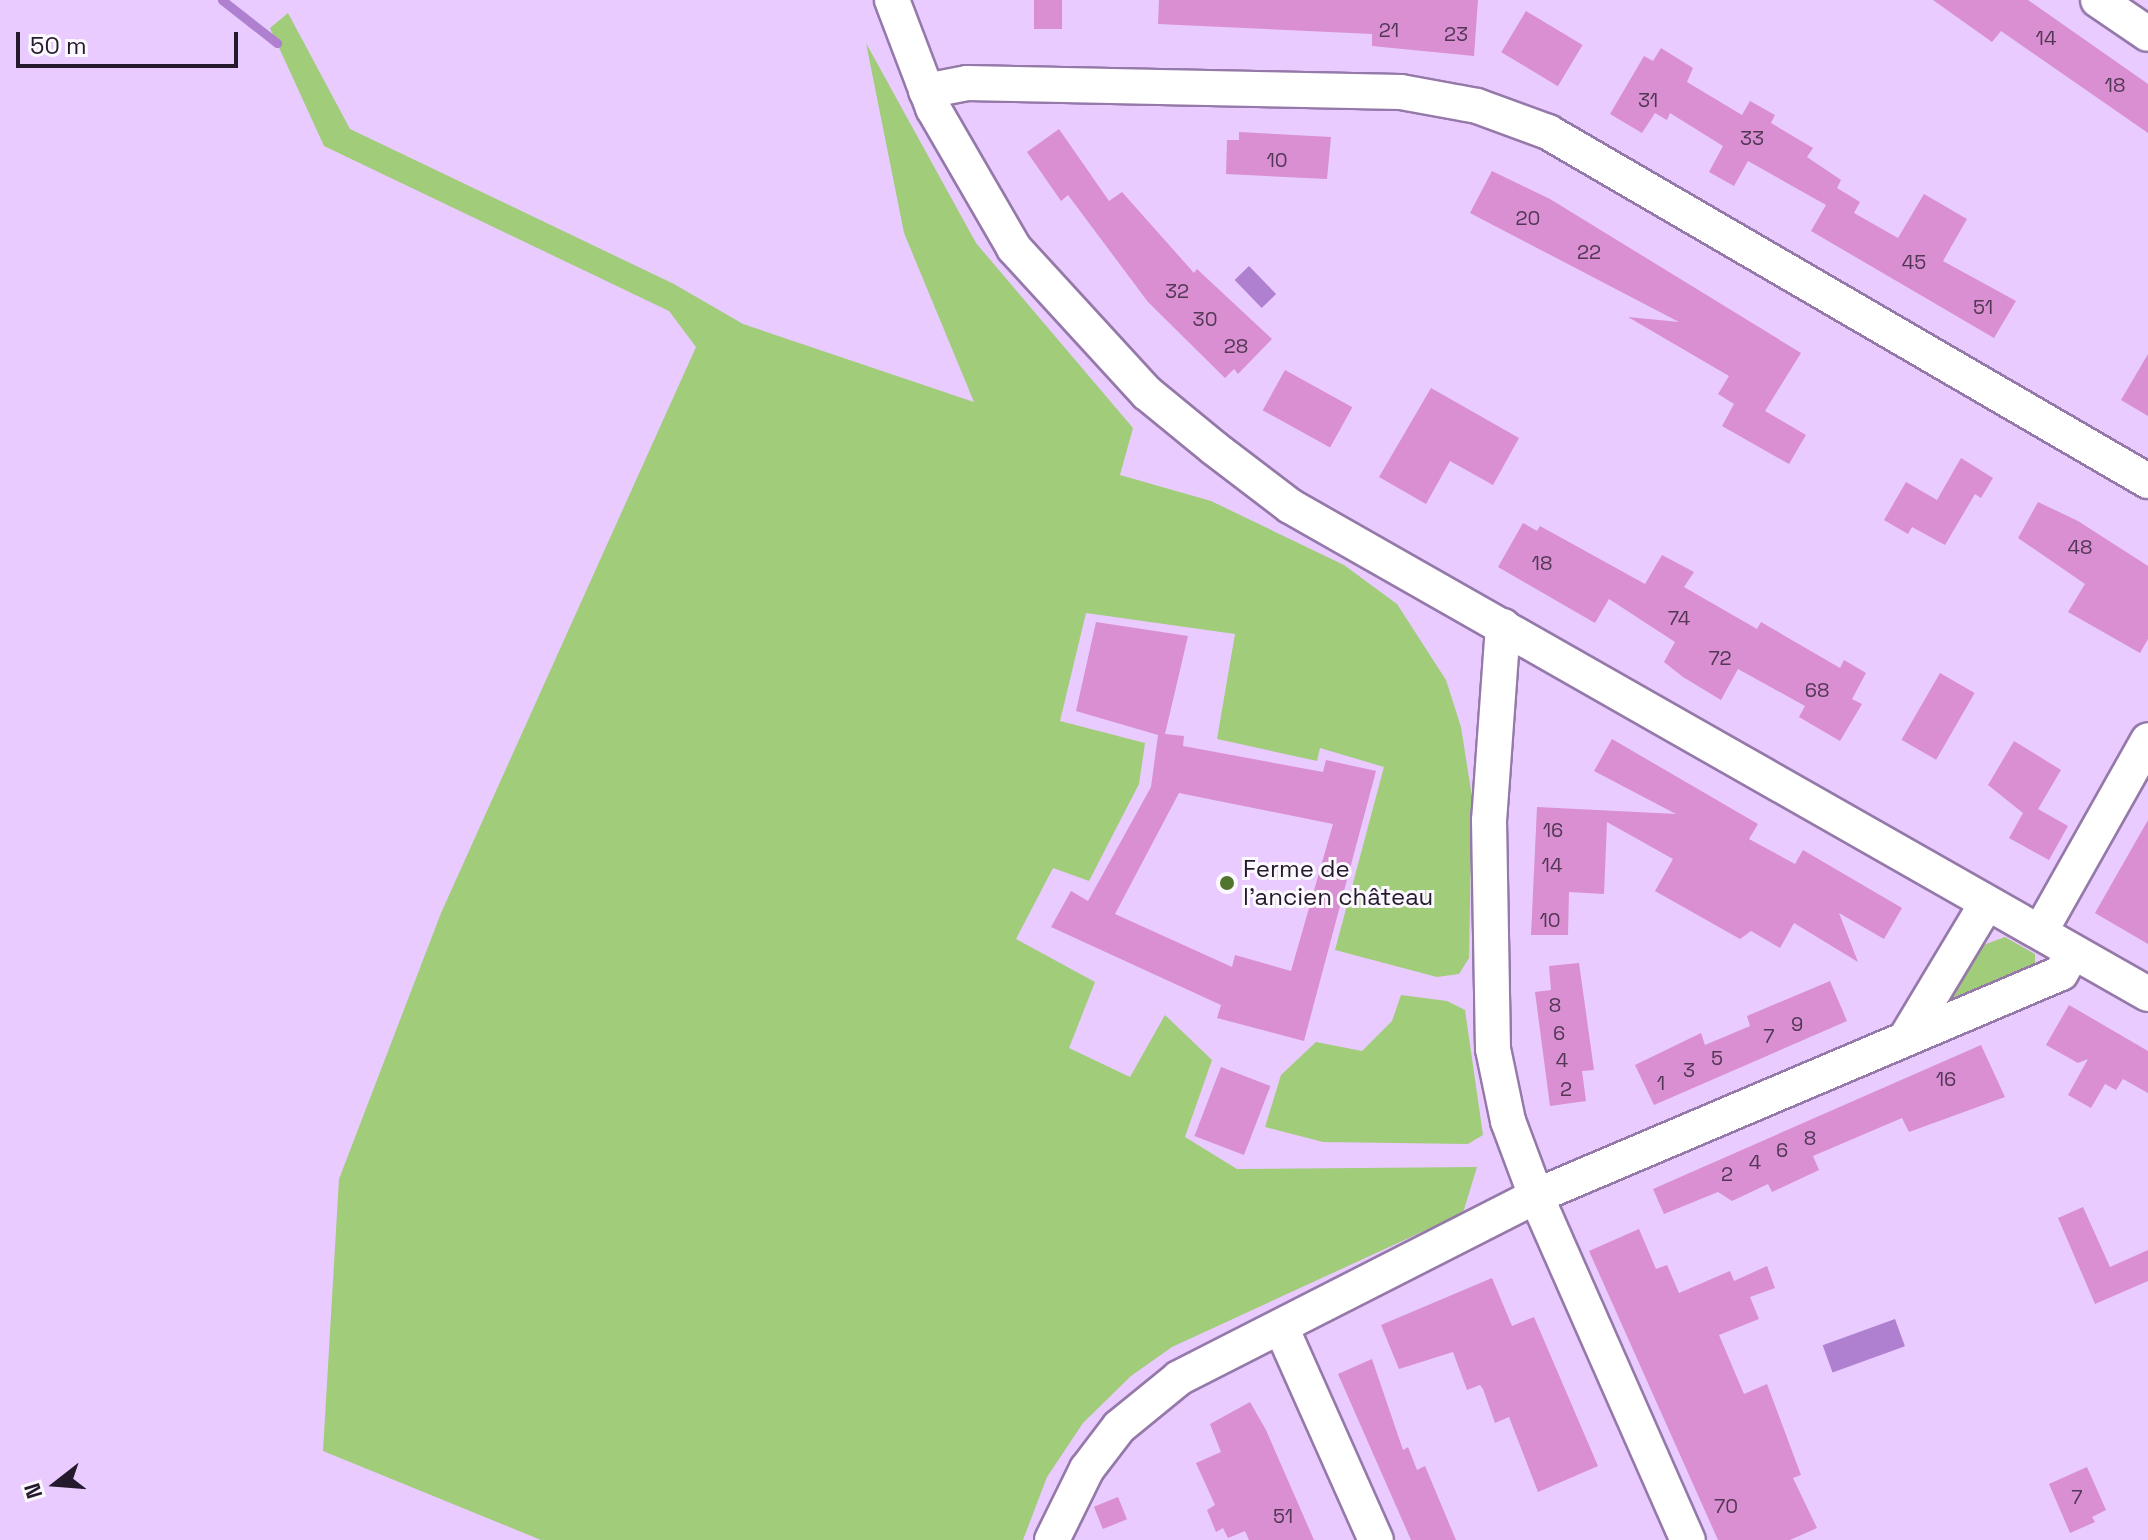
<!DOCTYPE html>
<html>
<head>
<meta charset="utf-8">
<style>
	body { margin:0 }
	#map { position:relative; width:2148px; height:1540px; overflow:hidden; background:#e9cbff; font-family:"Space Grotesk",sans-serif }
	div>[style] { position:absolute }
	.green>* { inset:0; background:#a1cc7a }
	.water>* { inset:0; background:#af80cf; transform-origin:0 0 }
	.stream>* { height:9px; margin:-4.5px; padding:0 4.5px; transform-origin:4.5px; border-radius:4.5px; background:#af80cf }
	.building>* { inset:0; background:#d98fd1; transform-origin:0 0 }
	.roads { filter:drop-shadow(2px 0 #9579a9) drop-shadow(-2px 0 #9579a9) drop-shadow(0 2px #9579a9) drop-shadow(0 -2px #9579a9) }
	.minor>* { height:34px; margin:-17px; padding:0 17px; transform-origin:17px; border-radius:17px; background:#fff }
	.dots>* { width:22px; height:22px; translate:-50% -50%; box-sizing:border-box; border:4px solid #fbf8fe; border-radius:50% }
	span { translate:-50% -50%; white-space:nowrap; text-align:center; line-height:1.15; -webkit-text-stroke:6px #fbf8fe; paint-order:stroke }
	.number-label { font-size:20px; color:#523756 }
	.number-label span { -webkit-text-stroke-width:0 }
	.poi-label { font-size:24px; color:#251a2d }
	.left { translate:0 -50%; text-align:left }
	.north { position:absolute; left:16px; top:1444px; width:80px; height:80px; -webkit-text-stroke:6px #fbf8fe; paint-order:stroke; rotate:253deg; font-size:22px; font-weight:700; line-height:32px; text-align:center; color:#251a2d }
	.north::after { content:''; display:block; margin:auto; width:28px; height:36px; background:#251a2d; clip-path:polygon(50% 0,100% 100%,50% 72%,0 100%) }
	.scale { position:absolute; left:16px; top:32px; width:222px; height:36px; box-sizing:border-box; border:4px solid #251a2d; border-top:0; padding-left:10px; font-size:24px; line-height:28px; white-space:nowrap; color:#251a2d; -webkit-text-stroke:6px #fbf8fe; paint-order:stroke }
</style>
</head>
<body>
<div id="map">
	<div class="green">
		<div style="clip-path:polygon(288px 13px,350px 129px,674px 284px,743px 324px,974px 402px,904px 233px,866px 43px,976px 243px,1133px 428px,1120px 475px,1211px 501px,1344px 565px,1397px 604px,1446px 680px,1461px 727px,1472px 797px,1469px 958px,1459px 974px,1437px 977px,1335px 950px,1384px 767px,1320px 748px,1317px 761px,1217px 739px,1235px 634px,1086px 613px,1060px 721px,1145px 743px,1139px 784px,1089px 881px,1053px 868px,1016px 939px,1095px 982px,1069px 1048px,1130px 1077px,1165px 1015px,1212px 1060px,1185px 1137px,1237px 1169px,1477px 1167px,1463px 1213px,1172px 1347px,1131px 1376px,1083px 1423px,1047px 1477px,1023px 1540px,541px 1540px,323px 1451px,339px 1179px,441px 913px,696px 347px,669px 311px,324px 146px,270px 28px)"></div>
		<div style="clip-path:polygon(2005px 937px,2035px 954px,2035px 968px,1945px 1008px,1943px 998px,1966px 961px,1986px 944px)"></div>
		<div style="clip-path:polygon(1401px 995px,1447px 1001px,1465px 1010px,1483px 1135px,1468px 1144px,1323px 1142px,1265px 1127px,1281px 1075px,1316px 1042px,1362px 1051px,1392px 1021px)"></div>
	</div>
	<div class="water">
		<div style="left:1249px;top:266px;width:39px;height:20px;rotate:46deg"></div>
		<div style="left:1895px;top:1319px;width:29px;height:77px;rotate:70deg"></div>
	</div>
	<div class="stream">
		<div style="left:222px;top:0;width:70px;rotate:38deg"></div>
	</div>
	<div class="building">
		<div style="left:1034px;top:0;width:28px;height:29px"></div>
		<div style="clip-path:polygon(1159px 0,1478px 0,1474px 56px,1372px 46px,1372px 34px,1158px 24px)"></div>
		<div style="clip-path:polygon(1933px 0,2028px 0,2148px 84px,2148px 133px,2001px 31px,1992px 42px)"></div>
		<div style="left:1526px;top:11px;width:66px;height:48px;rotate:31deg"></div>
		<div style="clip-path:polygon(1661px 48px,1693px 68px,1687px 82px,1742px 115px,1750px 101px,1775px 115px,1771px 123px,1813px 148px,1807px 157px,1841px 180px,1837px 188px,1860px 202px,1854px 213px,1898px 238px,1924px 194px,1967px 219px,1943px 261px,2016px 301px,1994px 338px,1811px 231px,1826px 205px,1748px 161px,1734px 186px,1709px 172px,1723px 146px,1670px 113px,1667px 120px,1655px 113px,1642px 133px,1610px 114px,1644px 56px,1653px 61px)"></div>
		<div style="clip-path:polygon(1059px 129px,1109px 201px,1122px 192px,1194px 273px,1197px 269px,1272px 339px,1238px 374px,1234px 369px,1225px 378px,1148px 302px,1068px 195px,1061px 201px,1027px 152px)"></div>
		<div style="clip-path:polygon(1239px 132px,1331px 137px,1327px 179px,1226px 174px,1227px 140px,1239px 140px)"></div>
		<div style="clip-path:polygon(1492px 171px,1550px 199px,1801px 353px,1765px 411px,1806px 435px,1789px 464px,1722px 426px,1734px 404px,1718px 394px,1729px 376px,1628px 317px,1679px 322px,1470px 213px)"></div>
		<div style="clip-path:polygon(2148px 354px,2148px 416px,2121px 400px)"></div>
		<div style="left:1285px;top:370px;width:77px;height:46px;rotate:29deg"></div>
		<div style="clip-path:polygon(1431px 388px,1519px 438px,1493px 485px,1450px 461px,1426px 504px,1379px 477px)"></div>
		<div style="clip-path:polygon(1961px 458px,1993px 478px,1981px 498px,1975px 494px,1945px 545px,1912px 527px,1908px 534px,1884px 520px,1906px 482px,1937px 500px)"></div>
		<div style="clip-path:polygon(2038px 502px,2078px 521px,2148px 566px,2148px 639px,2140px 653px,2068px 612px,2085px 584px,2018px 538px)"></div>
		<div style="clip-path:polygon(1523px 523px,1537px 531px,1540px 526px,1645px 584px,1662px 555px,1694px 572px,1684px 587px,1757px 629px,1761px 622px,1840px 668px,1844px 660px,1866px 673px,1852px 699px,1862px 704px,1840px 741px,1799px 717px,1805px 706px,1738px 669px,1721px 700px,1683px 677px,1664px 662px,1675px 642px,1609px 599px,1595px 623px,1498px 567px)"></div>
		<div style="clip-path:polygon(evenodd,1096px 622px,1188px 636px,1165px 734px,1184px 736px,1183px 746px,1323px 772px,1326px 760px,1376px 771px,1304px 1041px,1217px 1018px,1221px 1005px,1051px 927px,1071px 891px,1088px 901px,1151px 787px,1158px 735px,1076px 711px,1096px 622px,1179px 793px,1333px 824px,1291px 971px,1235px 955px,1232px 967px,1115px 914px,1179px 793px)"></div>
		<div style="left:1940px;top:673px;width:40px;height:77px;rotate:30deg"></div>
		<div style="clip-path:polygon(1612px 739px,1758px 824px,1749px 839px,1795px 864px,1803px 850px,1902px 908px,1884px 939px,1839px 913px,1858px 962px,1794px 923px,1780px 948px,1751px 931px,1740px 939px,1655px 891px,1673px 859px,1607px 822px,1604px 894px,1569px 892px,1568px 935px,1531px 935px,1537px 807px,1676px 814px,1594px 771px)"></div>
		<div style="clip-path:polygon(2014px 741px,2061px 770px,2038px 809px,2068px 826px,2049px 860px,2009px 838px,2023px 813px,1988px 785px)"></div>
		<div style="clip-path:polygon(2148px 820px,2148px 944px,2095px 913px)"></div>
		<div style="clip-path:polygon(1579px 963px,1594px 1070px,1582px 1071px,1586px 1101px,1550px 1106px,1535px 992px,1551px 990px,1549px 966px)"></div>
		<div style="clip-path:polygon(1830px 981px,1847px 1021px,1654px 1105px,1635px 1065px,1701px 1033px,1705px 1045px,1750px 1026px,1747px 1016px)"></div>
		<div style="clip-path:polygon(2069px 1005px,2148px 1051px,2148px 1093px,2123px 1079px,2116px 1090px,2105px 1084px,2091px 1108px,2068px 1095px,2088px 1059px,2078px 1063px,2046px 1045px)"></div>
		<div style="clip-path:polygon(1981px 1045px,2005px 1097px,1909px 1132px,1902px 1118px,1813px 1156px,1819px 1170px,1772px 1192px,1768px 1184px,1732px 1201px,1718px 1192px,1664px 1214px,1653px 1189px)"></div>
		<div style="left:1221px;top:1067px;width:53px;height:74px;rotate:21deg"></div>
		<div style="clip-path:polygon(2083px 1207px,2110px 1267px,2148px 1250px,2148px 1281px,2095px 1304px,2058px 1218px)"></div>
		<div style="clip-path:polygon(1639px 1229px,1656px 1269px,1667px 1265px,1679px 1293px,1730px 1271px,1734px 1281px,1767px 1266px,1775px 1288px,1750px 1297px,1759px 1319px,1719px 1335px,1744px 1394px,1767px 1384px,1801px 1475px,1793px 1478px,1817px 1528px,1790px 1540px,1718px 1540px,1589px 1251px)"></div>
		<div style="clip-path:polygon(1492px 1278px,1512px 1326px,1534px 1317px,1598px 1466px,1538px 1492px,1509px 1417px,1495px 1423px,1483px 1389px,1480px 1385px,1467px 1390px,1453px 1352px,1399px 1369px,1381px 1325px)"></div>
		<div style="clip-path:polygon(1372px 1359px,1403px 1450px,1408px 1447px,1417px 1470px,1425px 1466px,1456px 1540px,1411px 1540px,1338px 1374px)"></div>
		<div style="clip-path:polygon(1250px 1402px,1266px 1430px,1314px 1540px,1249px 1540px,1245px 1531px,1228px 1538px,1223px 1528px,1216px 1532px,1207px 1510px,1215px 1505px,1196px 1463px,1221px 1452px,1210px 1424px)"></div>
		<div style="clip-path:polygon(2087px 1467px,2106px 1510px,2092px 1517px,2095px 1522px,2070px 1533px,2049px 1484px)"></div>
		<div style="left:1118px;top:1497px;width:24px;height:26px;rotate:68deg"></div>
	</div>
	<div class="roads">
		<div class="minor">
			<div style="left:892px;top:0;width:116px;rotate:69.2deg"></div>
			<div style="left:933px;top:108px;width:162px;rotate:59.9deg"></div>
			<div style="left:1014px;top:248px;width:197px;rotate:47.5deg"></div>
			<div style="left:1147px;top:393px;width:87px;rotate:39.4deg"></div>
			<div style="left:1214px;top:448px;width:96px;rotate:37.3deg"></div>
			<div style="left:1290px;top:506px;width:987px;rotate:29.63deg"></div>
			<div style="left:2098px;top:0;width:60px;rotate:34.2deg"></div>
			<div style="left:926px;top:91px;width:42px;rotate:-11deg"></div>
			<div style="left:967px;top:83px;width:434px;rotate:1.2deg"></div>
			<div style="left:1401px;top:92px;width:77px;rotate:10.4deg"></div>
			<div style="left:1477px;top:106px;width:76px;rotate:20.1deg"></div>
			<div style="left:1548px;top:132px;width:694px;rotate:30.19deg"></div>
			<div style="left:1503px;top:626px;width:195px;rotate:94.1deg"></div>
			<div style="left:1489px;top:820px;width:229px;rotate:89deg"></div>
			<div style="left:1493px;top:1049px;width:74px;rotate:78.2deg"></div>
			<div style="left:1508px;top:1121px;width:80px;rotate:69.5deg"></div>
			<div style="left:1536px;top:1196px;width:376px;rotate:66.2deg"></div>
			<div style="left:2040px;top:932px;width:220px;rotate:-60.6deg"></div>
			<div style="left:1907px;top:1036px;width:155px;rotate:-59deg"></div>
			<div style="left:1281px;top:1327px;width:233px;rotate:66deg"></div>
			<div style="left:1052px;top:1540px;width:79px;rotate:-63.8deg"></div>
			<div style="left:1087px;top:1469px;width:53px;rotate:-52.7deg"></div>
			<div style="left:1119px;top:1427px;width:77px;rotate:-39.2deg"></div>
			<div style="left:1179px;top:1378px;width:401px;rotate:-27deg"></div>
			<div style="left:1536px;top:1196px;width:570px;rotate:-23.01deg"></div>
			<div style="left:2061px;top:973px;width:24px;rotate:-60deg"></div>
		</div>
	</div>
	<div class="dots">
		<div style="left:1227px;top:883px;background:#52752d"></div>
	</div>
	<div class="number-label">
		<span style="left:1389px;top:30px">21</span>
		<span style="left:1456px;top:34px">23</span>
		<span style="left:2046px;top:38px">14</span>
		<span style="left:2115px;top:85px">18</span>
		<span style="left:1648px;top:100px">31</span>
		<span style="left:1752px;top:138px">33</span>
		<span style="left:1277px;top:160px">10</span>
		<span style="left:1528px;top:218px">20</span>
		<span style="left:1589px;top:252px">22</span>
		<span style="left:1914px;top:262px">45</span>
		<span style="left:1177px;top:291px">32</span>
		<span style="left:1983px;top:307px">51</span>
		<span style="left:1205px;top:319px">30</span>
		<span style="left:1236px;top:346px">28</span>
		<span style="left:2080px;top:547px">48</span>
		<span style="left:1542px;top:563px">18</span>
		<span style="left:1679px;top:618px">74</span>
		<span style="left:1720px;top:658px">72</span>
		<span style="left:1817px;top:690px">68</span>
		<span style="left:1553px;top:830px">16</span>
		<span style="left:1552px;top:865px">14</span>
		<span style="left:1550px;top:920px">10</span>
		<span style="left:1555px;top:1005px">8</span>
		<span style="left:1797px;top:1024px">9</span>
		<span style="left:1559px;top:1033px">6</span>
		<span style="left:1769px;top:1036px">7</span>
		<span style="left:1717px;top:1058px">5</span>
		<span style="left:1562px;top:1060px">4</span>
		<span style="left:1689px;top:1070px">3</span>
		<span style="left:1946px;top:1079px">16</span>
		<span style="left:1661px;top:1083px">1</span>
		<span style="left:1566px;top:1089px">2</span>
		<span style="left:1810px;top:1138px">8</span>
		<span style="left:1782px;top:1150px">6</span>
		<span style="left:1755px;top:1162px">4</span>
		<span style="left:1727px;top:1174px">2</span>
		<span style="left:2077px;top:1497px">7</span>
		<span style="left:1726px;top:1506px">70</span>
		<span style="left:1283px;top:1516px">51</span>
	</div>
	<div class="poi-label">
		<span class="left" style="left:1243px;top:883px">Ferme de<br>l'ancien château</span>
	</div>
	<div class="north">N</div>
	<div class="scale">50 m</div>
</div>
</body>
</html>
